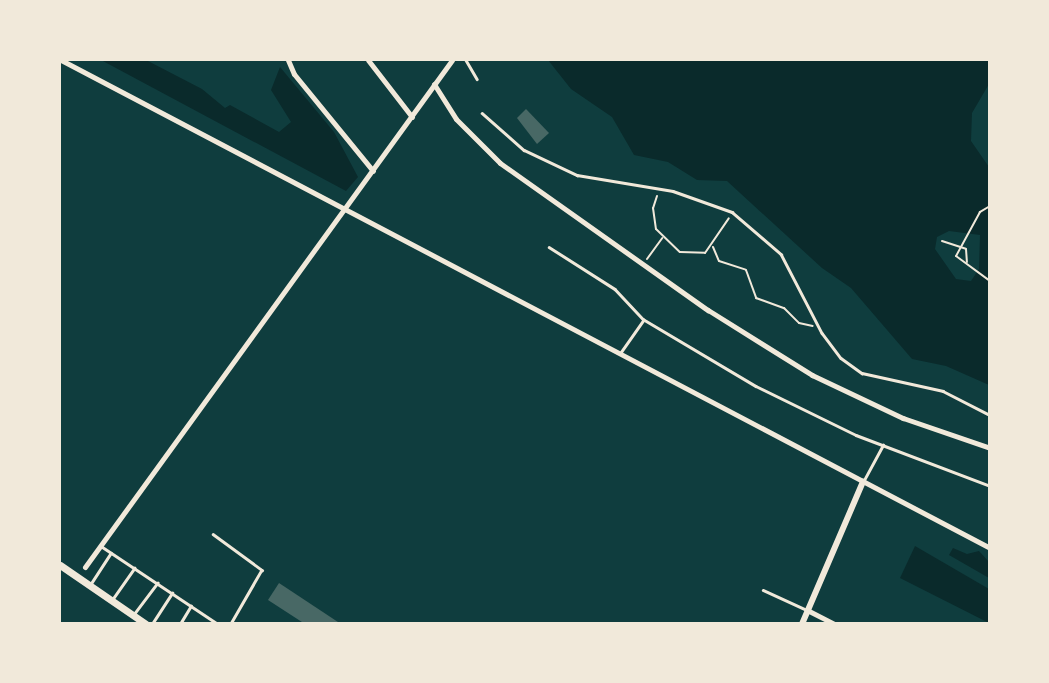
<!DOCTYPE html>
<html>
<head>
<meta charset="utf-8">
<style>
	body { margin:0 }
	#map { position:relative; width:1049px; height:683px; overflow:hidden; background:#0f3d3e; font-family:"Varela Round",sans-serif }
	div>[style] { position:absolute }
	.water>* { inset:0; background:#0a2a2b }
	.building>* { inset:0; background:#486865 }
	.path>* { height:2px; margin:-1px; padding:0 1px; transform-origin:1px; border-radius:1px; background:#f1e9da }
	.service>* { height:2.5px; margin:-1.25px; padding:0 1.25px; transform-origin:1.25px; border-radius:1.25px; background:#f1e9da }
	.minor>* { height:5px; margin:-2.5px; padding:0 2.5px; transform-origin:2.5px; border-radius:2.5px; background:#f1e9da }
	.tertiary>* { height:6px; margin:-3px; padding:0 3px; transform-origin:3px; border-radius:3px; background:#f1e9da }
	.secondary>* { height:7px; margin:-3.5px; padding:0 3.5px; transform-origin:3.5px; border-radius:3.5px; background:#f1e9da }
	span { translate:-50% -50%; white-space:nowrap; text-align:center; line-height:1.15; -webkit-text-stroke:5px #f1e9da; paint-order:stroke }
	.frame { position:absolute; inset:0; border:61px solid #f1e9da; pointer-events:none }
</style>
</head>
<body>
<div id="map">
	<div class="water">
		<div style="clip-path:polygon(101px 60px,146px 60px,202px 89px,225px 108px,230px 105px,279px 132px,291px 122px,271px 90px,280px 67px,334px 132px,358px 177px,346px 191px)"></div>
		<div style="clip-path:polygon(evenodd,548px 60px,989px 60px,989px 84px,972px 113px,971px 141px,989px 167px,989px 385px,946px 366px,912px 359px,851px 288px,822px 268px,727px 181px,697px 180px,668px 162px,634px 155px,612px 117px,571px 89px,548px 60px,949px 231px,980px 235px,979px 269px,971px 281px,956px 279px,935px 249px,937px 237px,949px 231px)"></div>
		<div style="clip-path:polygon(915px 546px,989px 589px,989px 623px,900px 578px)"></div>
		<div style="clip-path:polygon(953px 548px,967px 554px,979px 551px,989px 562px,989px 578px,949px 555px)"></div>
	</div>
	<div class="building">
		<div style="clip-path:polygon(526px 109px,549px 133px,537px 144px,517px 118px)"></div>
		<div style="clip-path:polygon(279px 583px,341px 624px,305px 624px,268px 600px)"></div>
	</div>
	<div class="path">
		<div style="left:657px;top:196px;width:13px;rotate:108deg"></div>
		<div style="left:653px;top:208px;width:21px;rotate:82deg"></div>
		<div style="left:656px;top:229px;width:33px;rotate:44deg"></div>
		<div style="left:680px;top:252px;width:25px;rotate:2deg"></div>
		<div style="left:705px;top:253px;width:42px;rotate:-55.6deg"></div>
		<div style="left:990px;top:206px;width:12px;rotate:149deg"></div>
		<div style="left:980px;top:212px;width:50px;rotate:118.6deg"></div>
		<div style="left:956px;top:256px;width:42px;rotate:36.3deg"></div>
		<div style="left:942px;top:241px;width:25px;rotate:18deg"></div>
		<div style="left:966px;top:249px;width:13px;rotate:86deg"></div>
		<div style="left:713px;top:247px;width:15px;rotate:67deg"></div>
		<div style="left:719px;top:261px;width:28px;rotate:18deg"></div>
		<div style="left:746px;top:270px;width:30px;rotate:70deg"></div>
		<div style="left:756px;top:298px;width:30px;rotate:20deg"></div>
		<div style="left:784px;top:308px;width:21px;rotate:45deg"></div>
		<div style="left:799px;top:323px;width:14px;rotate:12deg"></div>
		<div style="left:647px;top:259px;width:26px;rotate:-54deg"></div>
	</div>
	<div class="service">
		<div style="left:466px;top:60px;width:22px;rotate:60deg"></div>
		<div style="left:482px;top:113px;width:56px;rotate:41.4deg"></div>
		<div style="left:524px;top:150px;width:59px;rotate:25.3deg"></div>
		<div style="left:577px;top:175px;width:97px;rotate:9.5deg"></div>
		<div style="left:673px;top:191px;width:63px;rotate:19.6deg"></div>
		<div style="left:732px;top:212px;width:65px;rotate:40.6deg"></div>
		<div style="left:781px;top:254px;width:89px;rotate:62.6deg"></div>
		<div style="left:822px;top:333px;width:31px;rotate:53deg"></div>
		<div style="left:841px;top:358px;width:26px;rotate:36deg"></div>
		<div style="left:862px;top:373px;width:83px;rotate:12.5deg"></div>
		<div style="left:943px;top:391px;width:53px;rotate:27.1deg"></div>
		<div style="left:549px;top:247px;width:78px;rotate:32.5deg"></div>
		<div style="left:615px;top:289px;width:41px;rotate:47deg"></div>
		<div style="left:643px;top:319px;width:131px;rotate:30.7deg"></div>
		<div style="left:756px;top:386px;width:111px;rotate:26.1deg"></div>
		<div style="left:856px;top:435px;width:143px;rotate:20.8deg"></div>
		<div style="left:621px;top:352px;width:39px;rotate:-55deg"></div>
		<div style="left:863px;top:482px;width:42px;rotate:-61.6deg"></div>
		<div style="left:213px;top:534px;width:61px;rotate:36.3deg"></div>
		<div style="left:262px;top:570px;width:62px;rotate:119.9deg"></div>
		<div style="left:101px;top:546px;width:141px;rotate:33.7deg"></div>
		<div style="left:90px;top:585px;width:38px;rotate:-57deg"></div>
		<div style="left:763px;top:590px;width:48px;rotate:24.4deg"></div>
		<div style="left:112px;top:600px;width:39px;rotate:-55deg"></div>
		<div style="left:134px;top:614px;width:39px;rotate:-53deg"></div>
		<div style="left:152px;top:624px;width:37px;rotate:-57deg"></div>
		<div style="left:180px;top:624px;width:21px;rotate:-59deg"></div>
	</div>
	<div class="minor">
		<div style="left:61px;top:60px;width:1049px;rotate:27.71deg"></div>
		<div style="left:288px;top:60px;width:15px;rotate:67deg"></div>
		<div style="left:294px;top:74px;width:125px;rotate:50.8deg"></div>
		<div style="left:368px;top:60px;width:72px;rotate:52.3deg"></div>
		<div style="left:434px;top:84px;width:41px;rotate:57.8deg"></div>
		<div style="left:456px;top:119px;width:62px;rotate:45deg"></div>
		<div style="left:500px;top:163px;width:255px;rotate:35.3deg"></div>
		<div style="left:708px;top:310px;width:123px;rotate:32deg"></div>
		<div style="left:812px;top:375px;width:101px;rotate:25.3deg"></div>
		<div style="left:903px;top:418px;width:92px;rotate:19deg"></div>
		<div style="left:85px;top:567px;width:626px;rotate:-54.1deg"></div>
		<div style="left:807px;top:610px;width:30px;rotate:27deg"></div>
	</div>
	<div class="tertiary">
		<div style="left:802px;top:624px;width:155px;rotate:-66.8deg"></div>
	</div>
	<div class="secondary">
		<div style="left:60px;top:565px;width:104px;rotate:34.5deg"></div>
	</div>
	<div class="frame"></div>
</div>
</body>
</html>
